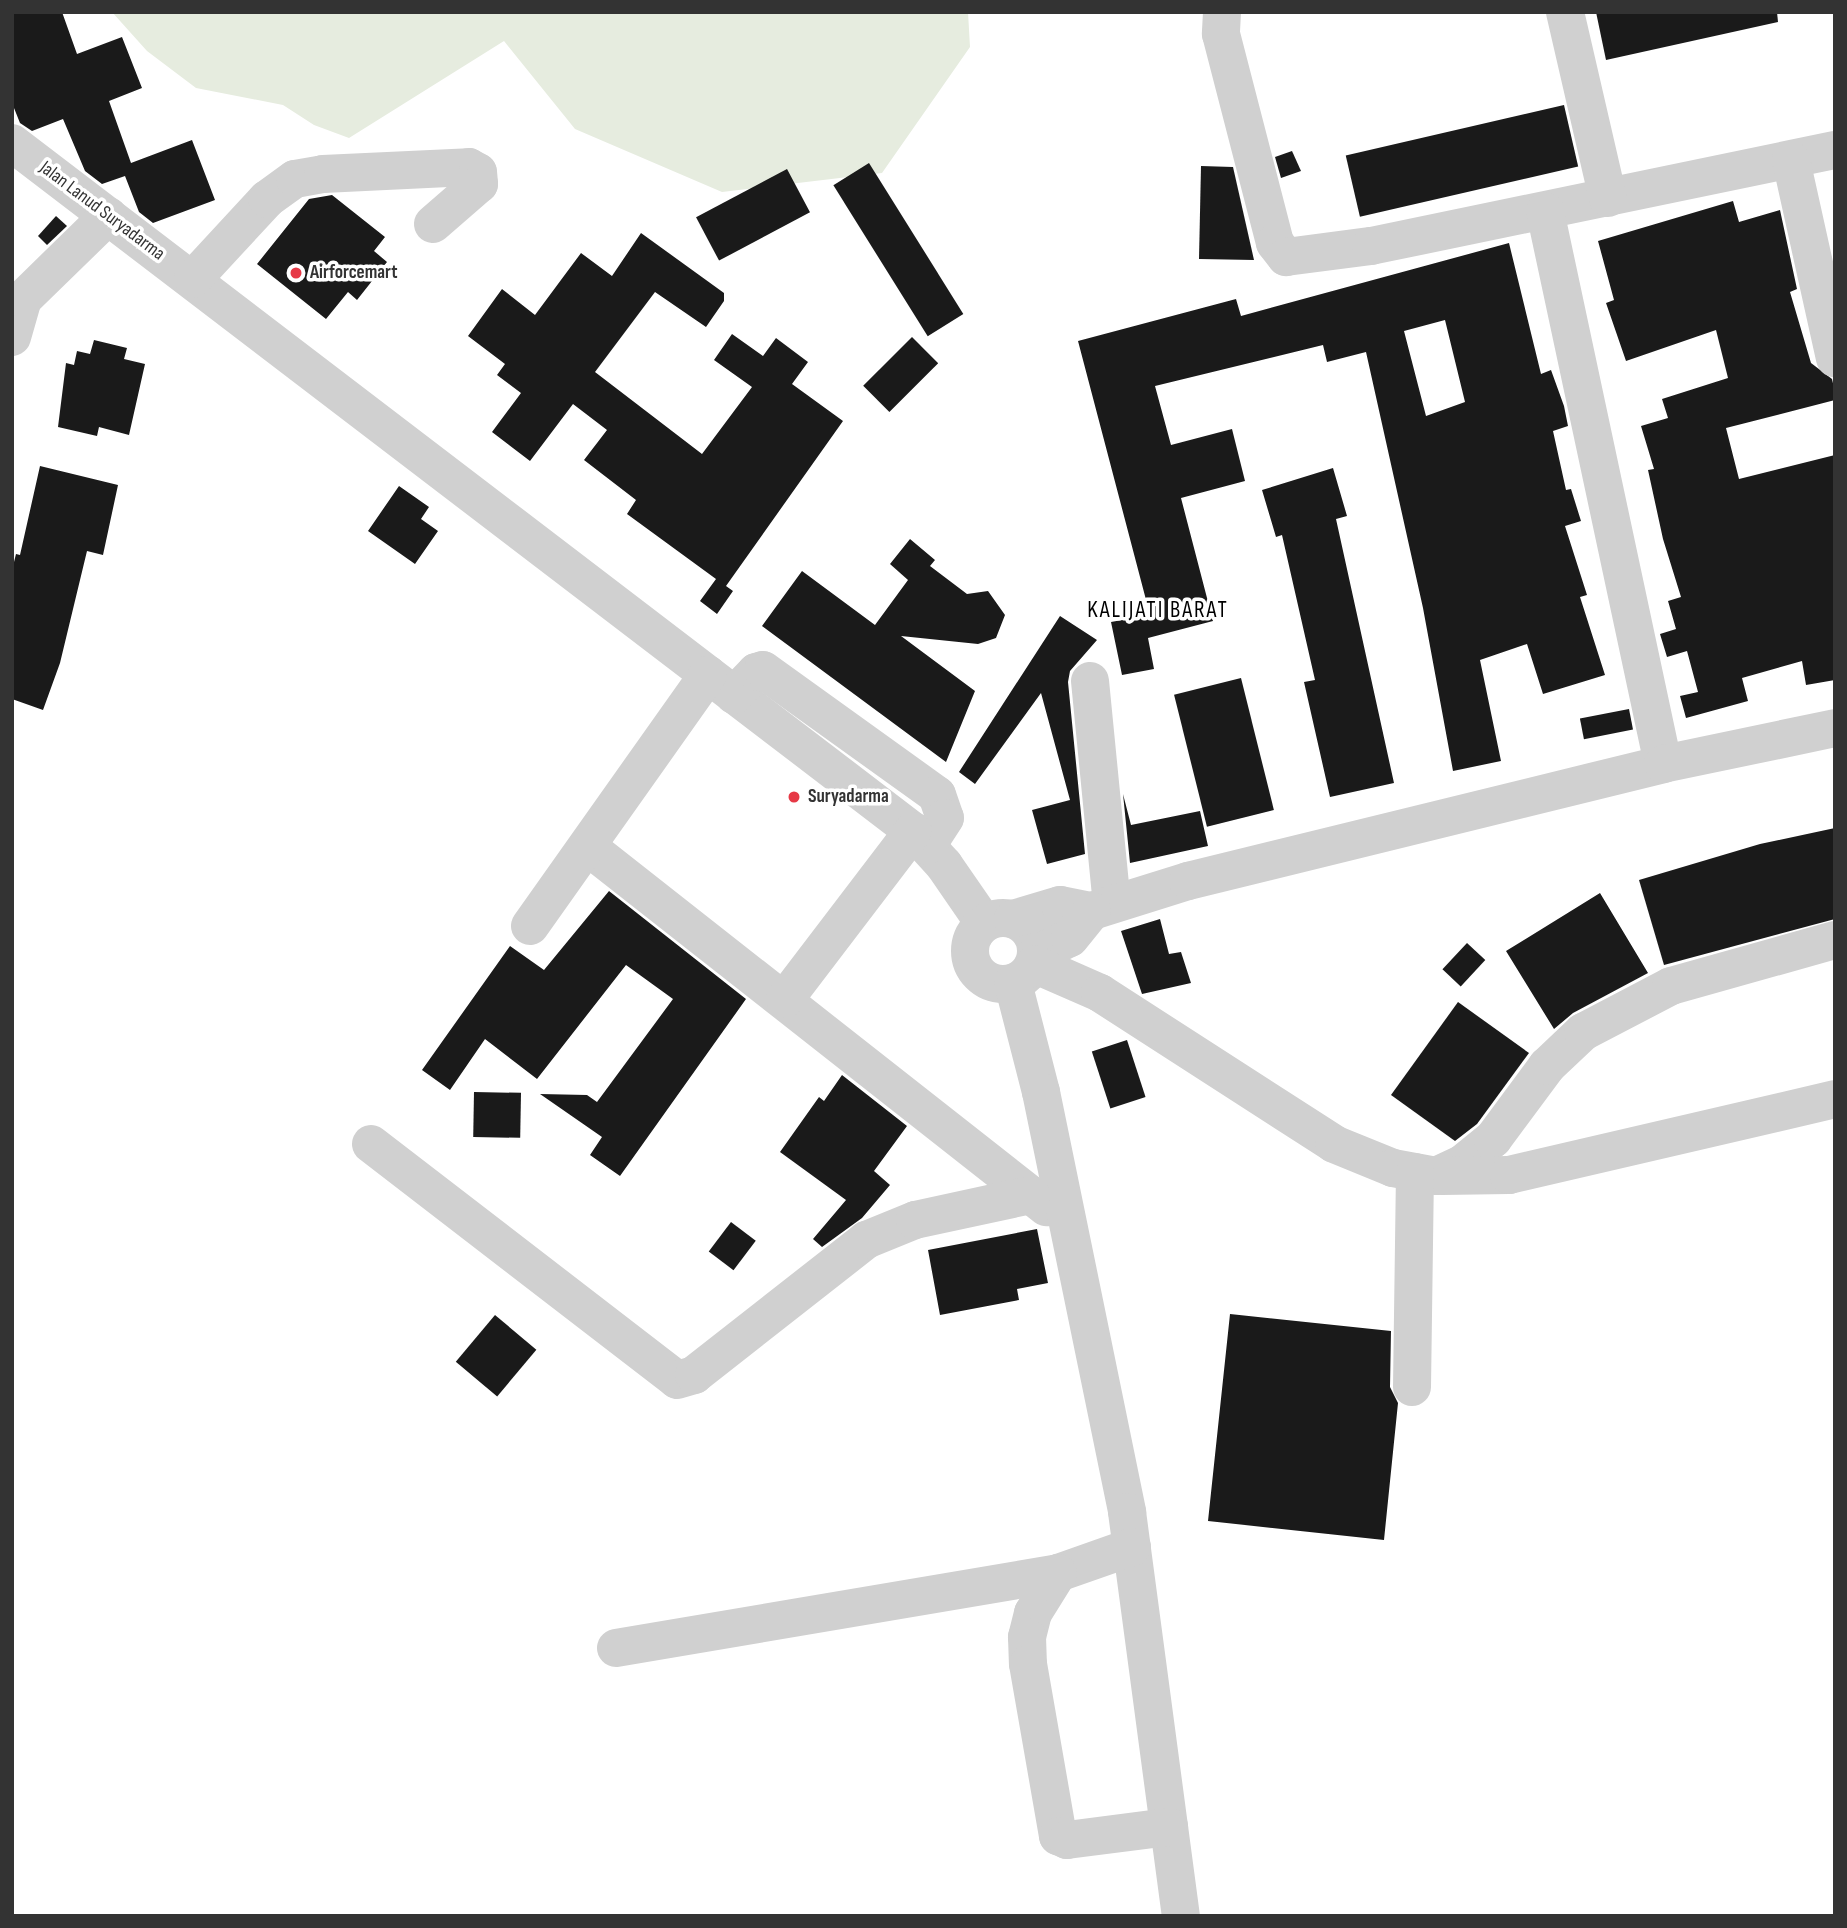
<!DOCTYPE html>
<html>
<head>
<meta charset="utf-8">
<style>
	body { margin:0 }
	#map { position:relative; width:1847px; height:1928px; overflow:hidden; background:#fff; font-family:"Sofia Sans Condensed",sans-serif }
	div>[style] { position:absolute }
	.green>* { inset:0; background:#e6ecdf }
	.building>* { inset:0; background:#1a1a1a; transform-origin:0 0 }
	.minor>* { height:38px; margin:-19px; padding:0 19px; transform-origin:19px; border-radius:19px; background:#d0d0d0 }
	.minor>.ring { margin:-19px; padding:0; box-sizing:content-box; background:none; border:38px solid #d0d0d0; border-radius:50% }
	.dots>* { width:19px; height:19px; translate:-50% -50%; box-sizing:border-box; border:4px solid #fff; border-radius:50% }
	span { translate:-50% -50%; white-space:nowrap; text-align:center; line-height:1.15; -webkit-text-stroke:7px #fff; paint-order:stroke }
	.street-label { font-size:19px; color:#333 }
	.poi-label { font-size:19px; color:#333; font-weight:700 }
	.left { translate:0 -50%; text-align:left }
	.quarter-label { font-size:23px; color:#000; letter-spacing:2px }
	.frame { position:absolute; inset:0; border:14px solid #333; pointer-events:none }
</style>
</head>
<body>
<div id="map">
	<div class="green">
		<div style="clip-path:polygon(112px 12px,968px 12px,970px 47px,882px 173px,722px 192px,575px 129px,504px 41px,349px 138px,314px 125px,283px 105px,196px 88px,147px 51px)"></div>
	</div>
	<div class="building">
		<div style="clip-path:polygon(12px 12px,62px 12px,77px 54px,122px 37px,142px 88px,109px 101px,131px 163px,192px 140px,215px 200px,153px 223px,139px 212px,125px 176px,102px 184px,85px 171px,63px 119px,32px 131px,20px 123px,12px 103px)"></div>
		<div style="clip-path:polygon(1596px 12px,1777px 12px,1778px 22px,1606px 60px)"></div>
		<div style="left:1564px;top:105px;width:63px;height:224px;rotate:77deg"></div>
		<div style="clip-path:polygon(1292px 151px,1301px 171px,1281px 178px,1275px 157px)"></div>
		<div style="left:869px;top:163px;width:178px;height:42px;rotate:58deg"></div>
		<div style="clip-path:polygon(1201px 166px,1233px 167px,1254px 260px,1199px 259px)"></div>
		<div style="left:787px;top:169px;width:49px;height:103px;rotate:62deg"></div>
		<div style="clip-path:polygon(332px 195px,385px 237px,374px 251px,387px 262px,357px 300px,348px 292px,326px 319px,257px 264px,309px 199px)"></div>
		<div style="clip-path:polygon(1733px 201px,1739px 222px,1780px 210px,1797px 289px,1790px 292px,1811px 363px,1832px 379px,1835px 392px,1835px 400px,1726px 428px,1739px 479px,1835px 455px,1835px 680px,1806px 685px,1802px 661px,1742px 678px,1748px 701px,1686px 718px,1680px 696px,1698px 692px,1687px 651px,1667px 657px,1660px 634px,1676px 629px,1668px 601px,1681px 597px,1663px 539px,1648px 470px,1654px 469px,1641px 426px,1668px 418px,1662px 399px,1728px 378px,1716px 330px,1626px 361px,1606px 303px,1614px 300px,1598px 241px)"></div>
		<div style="clip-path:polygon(56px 216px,67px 226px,47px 245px,38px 236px)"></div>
		<div style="clip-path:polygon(641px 233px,724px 293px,724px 301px,706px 327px,655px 292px,595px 372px,702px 454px,752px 387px,714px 360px,732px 334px,763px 356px,776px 338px,808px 362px,792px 384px,843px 421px,726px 586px,733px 591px,717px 614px,700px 601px,716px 579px,627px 514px,636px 500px,584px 460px,607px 430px,573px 404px,530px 461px,492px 432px,521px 393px,497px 375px,505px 364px,468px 336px,502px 289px,535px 315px,581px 253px,612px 276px)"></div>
		<div style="clip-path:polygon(evenodd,1509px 243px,1541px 374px,1551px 370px,1564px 406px,1568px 426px,1553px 431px,1566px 490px,1571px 489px,1581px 521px,1565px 526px,1587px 595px,1580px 597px,1605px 675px,1543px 694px,1527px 644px,1480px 660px,1501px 761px,1453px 771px,1423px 608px,1366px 352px,1327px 362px,1323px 345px,1155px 386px,1171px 445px,1232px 429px,1245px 481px,1181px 498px,1213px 621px,1148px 638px,1154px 669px,1122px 675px,1111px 622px,1150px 615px,1078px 341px,1236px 299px,1241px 316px,1509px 243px,1445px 320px,1465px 402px,1426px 416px,1404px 331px,1445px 320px)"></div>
		<div style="left:912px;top:337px;width:37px;height:69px;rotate:45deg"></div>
		<div style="clip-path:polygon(94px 340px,127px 348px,124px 359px,145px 364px,129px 435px,99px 427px,97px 436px,58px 427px,66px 363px,74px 365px,77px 351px,90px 354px)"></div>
		<div style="clip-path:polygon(40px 466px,118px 485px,103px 555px,87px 551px,60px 663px,43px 710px,12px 699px,12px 570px,16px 554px,20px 555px)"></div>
		<div style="clip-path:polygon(1333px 468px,1347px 516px,1336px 519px,1394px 783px,1330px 797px,1304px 682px,1315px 680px,1282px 535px,1276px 537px,1262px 490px)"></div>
		<div style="clip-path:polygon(399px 486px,429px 507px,421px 519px,438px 531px,415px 564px,368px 531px)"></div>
		<div style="clip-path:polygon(910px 539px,935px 560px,930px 566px,967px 594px,988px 591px,1005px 615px,996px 638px,978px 644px,901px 636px,975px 691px,946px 762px,762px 626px,802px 571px,875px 625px,908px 580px,890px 564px)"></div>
		<div style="clip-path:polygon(1060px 616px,1097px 640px,1070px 671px,1068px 682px,1085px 854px,1047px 864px,1032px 810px,1070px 800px,1041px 693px,975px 784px,959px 772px)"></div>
		<div style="left:1241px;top:678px;width:136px;height:69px;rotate:76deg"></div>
		<div style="left:1629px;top:709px;width:21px;height:50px;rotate:79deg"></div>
		<div style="clip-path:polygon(1123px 794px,1131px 825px,1200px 811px,1208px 846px,1130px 863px)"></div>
		<div style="clip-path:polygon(1835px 828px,1835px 919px,1664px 965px,1639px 880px,1760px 844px)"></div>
		<div style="clip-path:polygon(609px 891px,746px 999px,620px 1176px,590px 1155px,602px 1137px,540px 1094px,587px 1095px,597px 1102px,673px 999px,626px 965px,537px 1079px,485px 1039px,450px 1090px,422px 1070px,510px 946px,544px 970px)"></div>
		<div style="clip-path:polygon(1600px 893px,1648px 973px,1573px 1013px,1554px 1029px,1506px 951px)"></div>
		<div style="clip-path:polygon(1160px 919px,1169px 954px,1181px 952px,1191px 983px,1142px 994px,1121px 931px)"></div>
		<div style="left:1467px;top:943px;width:25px;height:36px;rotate:43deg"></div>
		<div style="clip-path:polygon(1458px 1002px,1529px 1053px,1477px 1124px,1455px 1141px,1391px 1095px)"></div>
		<div style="left:1127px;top:1040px;width:60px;height:37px;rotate:72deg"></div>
		<div style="clip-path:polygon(842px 1075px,907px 1126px,874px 1171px,890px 1185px,862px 1218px,822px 1247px,813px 1239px,846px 1200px,780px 1152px,819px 1097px,824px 1101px)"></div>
		<div style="left:474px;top:1092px;width:47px;height:45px;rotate:1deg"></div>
		<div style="left:731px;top:1222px;width:31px;height:37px;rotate:37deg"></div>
		<div style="clip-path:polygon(1037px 1229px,1048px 1283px,1017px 1289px,1019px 1300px,940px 1315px,928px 1250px)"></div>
		<div style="clip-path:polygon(1230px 1314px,1391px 1331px,1390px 1387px,1398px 1403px,1384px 1540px,1208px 1521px)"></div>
		<div style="left:495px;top:1315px;width:54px;height:61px;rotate:40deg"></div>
	</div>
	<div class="minor">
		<div style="left:1222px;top:12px;width:22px;rotate:93deg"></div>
		<div style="left:1221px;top:34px;width:216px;rotate:75.5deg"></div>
		<div style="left:1275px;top:243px;width:18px;rotate:52deg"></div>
		<div style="left:1286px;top:257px;width:86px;rotate:-7.4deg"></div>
		<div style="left:1371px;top:246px;width:474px;rotate:-11.7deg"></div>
		<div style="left:1565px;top:12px;width:191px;rotate:77deg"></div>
		<div style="left:12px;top:143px;width:1134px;rotate:37.37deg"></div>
		<div style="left:913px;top:831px;width:46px;rotate:47.6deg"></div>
		<div style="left:944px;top:865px;width:70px;rotate:55.4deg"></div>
		<div style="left:1791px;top:160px;width:203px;rotate:77.5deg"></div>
		<div style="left:1545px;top:211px;width:565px;rotate:77.95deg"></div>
		<div style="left:193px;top:279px;width:109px;rotate:-47.2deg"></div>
		<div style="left:267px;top:199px;width:34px;rotate:-36deg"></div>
		<div style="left:295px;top:179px;width:28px;rotate:-10deg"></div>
		<div style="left:323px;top:174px;width:146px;rotate:-2.7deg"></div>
		<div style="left:469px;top:167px;width:10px;rotate:29deg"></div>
		<div style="left:478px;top:172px;width:12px;rotate:85deg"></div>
		<div style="left:479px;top:184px;width:61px;rotate:139deg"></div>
		<div style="left:12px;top:337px;width:40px;rotate:-74deg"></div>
		<div style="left:23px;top:299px;width:119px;rotate:-44.3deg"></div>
		<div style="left:1090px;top:681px;width:224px;rotate:84.4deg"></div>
		<div style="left:734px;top:695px;width:32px;rotate:-46deg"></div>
		<div style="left:756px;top:672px;width:7px;rotate:-16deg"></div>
		<div style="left:763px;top:670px;width:214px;rotate:35.7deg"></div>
		<div style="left:937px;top:795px;width:24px;rotate:71deg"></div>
		<div style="left:945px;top:818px;width:33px;rotate:123deg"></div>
		<div style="left:588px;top:847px;width:583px;rotate:38.17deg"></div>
		<div class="ring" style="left:970px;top:918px;width:28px;height:28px"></div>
		<div style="left:1013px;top:919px;width:49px;rotate:-16.6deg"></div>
		<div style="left:1060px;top:905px;width:33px;rotate:11deg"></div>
		<div style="left:1092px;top:911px;width:101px;rotate:-17.4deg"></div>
		<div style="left:1188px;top:881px;width:489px;rotate:-13.8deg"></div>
		<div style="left:1663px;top:764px;width:176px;rotate:-11.8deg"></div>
		<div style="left:530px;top:926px;width:308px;rotate:-54.7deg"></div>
		<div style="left:1036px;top:955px;width:38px;rotate:-27deg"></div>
		<div style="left:1070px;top:938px;width:35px;rotate:-51deg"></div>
		<div style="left:1034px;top:964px;width:72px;rotate:23.7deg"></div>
		<div style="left:1100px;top:993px;width:278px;rotate:32.8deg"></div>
		<div style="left:1334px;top:1144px;width:64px;rotate:22.1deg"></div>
		<div style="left:1393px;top:1168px;width:44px;rotate:10.5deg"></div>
		<div style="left:1436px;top:1176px;width:29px;rotate:-25deg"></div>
		<div style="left:1462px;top:1164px;width:40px;rotate:-39deg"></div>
		<div style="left:1493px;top:1139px;width:91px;rotate:-53.5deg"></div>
		<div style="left:1547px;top:1066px;width:50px;rotate:-43.4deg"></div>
		<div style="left:1583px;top:1032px;width:99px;rotate:-27.6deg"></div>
		<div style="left:1671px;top:986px;width:170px;rotate:-15.7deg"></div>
		<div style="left:1013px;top:983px;width:113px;rotate:75.6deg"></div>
		<div style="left:1041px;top:1092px;width:429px;rotate:78.4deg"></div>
		<div style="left:1127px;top:1512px;width:408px;rotate:82.4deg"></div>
		<div style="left:785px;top:999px;width:211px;rotate:-52.7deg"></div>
		<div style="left:371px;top:1144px;width:386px;rotate:37.6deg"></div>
		<div style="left:677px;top:1380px;width:18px;rotate:-16deg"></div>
		<div style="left:694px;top:1375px;width:219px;rotate:-38.1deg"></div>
		<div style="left:866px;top:1240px;width:53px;rotate:-22.2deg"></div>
		<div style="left:915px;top:1220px;width:119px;rotate:-12.2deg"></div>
		<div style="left:1442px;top:1176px;width:67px;rotate:-0.9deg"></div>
		<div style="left:1509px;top:1175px;width:335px;rotate:-13.1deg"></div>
		<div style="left:1412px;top:1387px;width:215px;rotate:-89.2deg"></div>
		<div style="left:1132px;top:1547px;width:78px;rotate:160.6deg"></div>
		<div style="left:1058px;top:1573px;width:47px;rotate:122deg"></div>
		<div style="left:1033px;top:1613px;width:25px;rotate:104deg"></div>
		<div style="left:1027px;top:1637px;width:27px;rotate:88deg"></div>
		<div style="left:1028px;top:1664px;width:175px;rotate:80.1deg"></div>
		<div style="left:1058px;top:1836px;width:10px;rotate:24deg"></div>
		<div style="left:1067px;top:1840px;width:103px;rotate:-7.3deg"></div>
		<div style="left:616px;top:1648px;width:448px;rotate:-9.6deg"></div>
	</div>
	<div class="dots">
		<div style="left:296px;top:273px;background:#e63946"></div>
		<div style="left:794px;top:797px;background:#e63946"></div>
	</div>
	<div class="street-label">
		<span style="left:102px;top:211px;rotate:37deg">Jalan Lanud Suryadarma</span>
	</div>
	<div class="poi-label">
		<span class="left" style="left:310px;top:273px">Airforcemart</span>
		<span class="left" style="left:808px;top:797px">Suryadarma</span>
	</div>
	<div class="quarter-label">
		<span style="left:1158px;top:610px">KALIJATI BARAT</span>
	</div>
	<div class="frame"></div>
</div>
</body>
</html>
